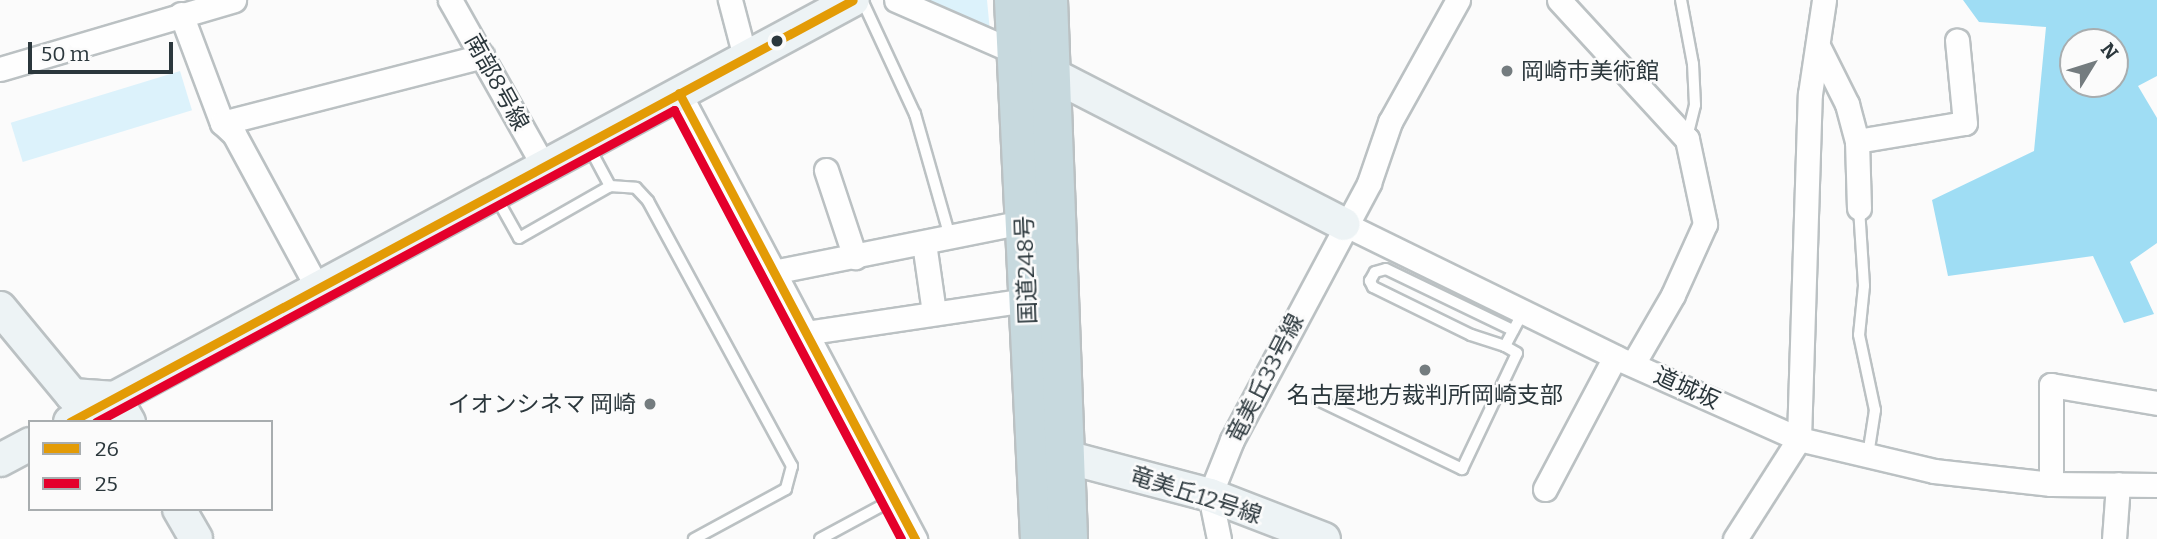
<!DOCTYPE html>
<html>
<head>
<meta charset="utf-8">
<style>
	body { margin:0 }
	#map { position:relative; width:2157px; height:539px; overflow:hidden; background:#fbfbfb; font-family:Bitter,"Noto Sans JP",serif }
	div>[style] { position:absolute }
	.green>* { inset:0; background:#dcf2fb; transform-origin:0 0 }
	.forest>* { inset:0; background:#9fddf4 }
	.roads { filter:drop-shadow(2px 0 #bbc1c3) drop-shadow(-2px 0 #bbc1c3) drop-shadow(0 2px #bbc1c3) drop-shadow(0 -2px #bbc1c3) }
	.lane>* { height:10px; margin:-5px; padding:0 5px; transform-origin:5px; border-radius:5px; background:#fefefe }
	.street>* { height:23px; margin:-11.5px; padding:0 11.5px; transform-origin:11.5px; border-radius:11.5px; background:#fefefe }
	.secondary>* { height:32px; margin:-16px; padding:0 16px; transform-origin:16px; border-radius:16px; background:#edf3f5 }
	.highway>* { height:38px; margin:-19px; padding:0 19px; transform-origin:19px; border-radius:19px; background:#c7d9de }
	.bus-1>* { height:9px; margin:-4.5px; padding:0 4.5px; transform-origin:4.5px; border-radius:4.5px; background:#e39b06 }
	.bus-2>* { height:9px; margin:-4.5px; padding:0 4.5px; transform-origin:4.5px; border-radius:4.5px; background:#e4002b }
	.dots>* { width:19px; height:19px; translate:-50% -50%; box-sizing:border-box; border:4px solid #fbfbfb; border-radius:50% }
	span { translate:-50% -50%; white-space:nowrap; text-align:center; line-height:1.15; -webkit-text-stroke:5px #fbfbfb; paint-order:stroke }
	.poi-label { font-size:23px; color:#2b373c }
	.left { translate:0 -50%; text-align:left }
	.right { translate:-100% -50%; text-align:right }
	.street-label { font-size:23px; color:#2b373c }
	.legend { position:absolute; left:28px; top:420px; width:245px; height:91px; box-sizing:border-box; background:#fbfbfb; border:2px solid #a8adaf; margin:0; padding:9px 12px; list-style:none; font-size:21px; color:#2b373c }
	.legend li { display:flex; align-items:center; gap:14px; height:35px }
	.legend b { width:35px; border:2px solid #a8adaf }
	.north { position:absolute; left:2059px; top:28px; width:70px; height:70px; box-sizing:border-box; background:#fbfbfb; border:2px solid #a8adaf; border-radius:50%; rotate:52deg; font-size:19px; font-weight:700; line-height:28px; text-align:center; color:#2b373c }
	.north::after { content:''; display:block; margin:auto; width:24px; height:32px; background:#747c7f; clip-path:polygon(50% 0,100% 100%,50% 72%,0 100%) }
	.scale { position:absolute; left:28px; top:42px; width:145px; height:32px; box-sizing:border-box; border:4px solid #2b373c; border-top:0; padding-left:9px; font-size:21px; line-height:24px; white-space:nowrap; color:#2b373c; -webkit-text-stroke:5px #fbfbfb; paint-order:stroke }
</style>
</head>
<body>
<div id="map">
	<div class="green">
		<div style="clip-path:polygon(987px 0,990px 32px,927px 1px,929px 0)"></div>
		<div style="left:180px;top:71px;width:41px;height:177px;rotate:73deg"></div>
	</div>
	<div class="forest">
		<div style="clip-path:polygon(evenodd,1963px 0,2157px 0,2157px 76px,2138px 86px,2157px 118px,2157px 243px,2130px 262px,2154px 314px,2124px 323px,2093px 256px,1948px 276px,1932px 200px,2034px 151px,2046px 27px,1979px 22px,1963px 0,2073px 42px,2115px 42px,2115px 84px,2073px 84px,2073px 42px)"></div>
	</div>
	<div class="roads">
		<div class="lane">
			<div style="left:862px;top:0;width:126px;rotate:65.1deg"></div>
			<div style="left:915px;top:114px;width:128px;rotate:74.1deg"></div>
			<div style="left:1681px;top:0;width:65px;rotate:79.4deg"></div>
			<div style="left:1693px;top:64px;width:41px;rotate:87.2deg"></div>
			<div style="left:1695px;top:105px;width:34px;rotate:104deg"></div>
			<div style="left:588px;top:145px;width:47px;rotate:61.8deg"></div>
			<div style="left:610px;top:186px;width:26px;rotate:4deg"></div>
			<div style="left:636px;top:188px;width:18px;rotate:47deg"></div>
			<div style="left:648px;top:201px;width:302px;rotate:61.5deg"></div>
			<div style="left:792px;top:466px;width:24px;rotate:105deg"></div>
			<div style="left:786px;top:489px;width:105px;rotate:151.5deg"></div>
			<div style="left:495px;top:195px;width:49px;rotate:60.8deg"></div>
			<div style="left:519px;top:238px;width:105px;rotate:-29.7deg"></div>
			<div style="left:1859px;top:208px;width:78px;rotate:86.3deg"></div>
			<div style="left:1864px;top:286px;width:49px;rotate:95.8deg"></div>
			<div style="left:1859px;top:335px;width:77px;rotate:78deg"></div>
			<div style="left:1875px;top:410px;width:46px;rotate:98.8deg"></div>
			<div style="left:1505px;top:346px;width:36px;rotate:-162deg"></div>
			<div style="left:1471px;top:335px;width:109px;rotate:-153.9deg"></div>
			<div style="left:1373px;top:287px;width:7px;rotate:-117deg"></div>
			<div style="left:1370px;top:281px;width:10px;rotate:-61deg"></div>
			<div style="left:1375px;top:272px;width:11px;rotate:-15deg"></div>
			<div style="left:1386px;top:269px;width:141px;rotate:25.7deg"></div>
			<div style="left:1318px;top:400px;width:160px;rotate:25.6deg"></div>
			<div style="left:1462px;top:469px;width:128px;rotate:-64.6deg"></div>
			<div style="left:1517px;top:353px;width:14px;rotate:-150deg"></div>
			<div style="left:1505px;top:346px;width:38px;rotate:-62deg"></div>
			<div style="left:820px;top:539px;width:84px;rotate:-28.4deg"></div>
		</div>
		<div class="street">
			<div style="left:450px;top:0;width:189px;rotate:60.6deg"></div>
			<div style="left:730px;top:0;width:59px;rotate:75.3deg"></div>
			<div style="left:896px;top:0;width:130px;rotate:23.6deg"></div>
			<div style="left:1559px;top:0;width:189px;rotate:47.4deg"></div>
			<div style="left:1687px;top:139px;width:87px;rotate:78deg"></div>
			<div style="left:1705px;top:224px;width:78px;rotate:114.3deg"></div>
			<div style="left:1673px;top:295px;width:80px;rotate:120.1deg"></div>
			<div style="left:181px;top:14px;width:116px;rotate:69.4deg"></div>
			<div style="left:1819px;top:48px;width:63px;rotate:63.4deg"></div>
			<div style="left:1847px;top:104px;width:38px;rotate:75deg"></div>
			<div style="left:1857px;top:141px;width:67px;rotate:88.3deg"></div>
			<div style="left:0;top:69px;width:244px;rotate:-16.4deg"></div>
			<div style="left:679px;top:93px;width:505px;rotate:62.11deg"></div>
			<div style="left:1857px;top:141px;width:109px;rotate:-9.5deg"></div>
			<div style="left:1965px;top:123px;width:83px;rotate:-95.5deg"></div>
			<div style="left:826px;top:170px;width:92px;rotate:71.6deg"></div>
			<div style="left:1344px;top:224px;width:302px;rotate:26.1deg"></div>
			<div style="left:1615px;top:357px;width:201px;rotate:24deg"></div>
			<div style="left:1799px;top:439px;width:139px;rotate:13.3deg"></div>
			<div style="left:1934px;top:471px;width:118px;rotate:6.3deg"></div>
			<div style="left:2051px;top:484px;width:106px;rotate:0.5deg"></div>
			<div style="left:924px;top:243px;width:70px;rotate:81.8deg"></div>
			<div style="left:773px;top:272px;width:256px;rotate:-11.3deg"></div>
			<div style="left:317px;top:287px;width:174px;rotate:-118.5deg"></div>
			<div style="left:234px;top:134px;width:16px;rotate:-137deg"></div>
			<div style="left:222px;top:123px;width:269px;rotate:-14.4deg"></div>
			<div style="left:805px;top:333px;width:223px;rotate:-8.5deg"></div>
			<div style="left:2051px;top:484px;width:99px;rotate:-90deg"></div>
			<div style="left:2051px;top:385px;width:108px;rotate:9.6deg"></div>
			<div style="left:1545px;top:489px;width:149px;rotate:-62.1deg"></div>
			<div style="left:1219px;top:539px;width:45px;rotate:-101.6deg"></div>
			<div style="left:1210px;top:495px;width:59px;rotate:-68.2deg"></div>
			<div style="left:1232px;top:440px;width:291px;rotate:-61.9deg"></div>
			<div style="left:1369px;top:183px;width:65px;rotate:-71deg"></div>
			<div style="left:1390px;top:122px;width:140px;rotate:-60.9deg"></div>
			<div style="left:1735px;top:539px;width:119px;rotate:-57.4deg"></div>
			<div style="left:1799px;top:439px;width:345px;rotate:-88.2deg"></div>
			<div style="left:1810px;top:94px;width:95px;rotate:-81.5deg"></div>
			<div style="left:2114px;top:539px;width:55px;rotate:-85.8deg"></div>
		</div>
		<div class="secondary">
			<div style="left:1034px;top:65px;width:348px;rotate:27.2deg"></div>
			<div style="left:0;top:308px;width:113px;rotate:50.4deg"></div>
			<div style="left:72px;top:395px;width:43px;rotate:4deg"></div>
			<div style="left:115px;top:398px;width:28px;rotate:60deg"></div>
			<div style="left:70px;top:422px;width:889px;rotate:-28.32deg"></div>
			<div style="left:1066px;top:457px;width:149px;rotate:14.8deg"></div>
			<div style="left:1210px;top:495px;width:122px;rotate:21.1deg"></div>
			<div style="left:0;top:460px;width:34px;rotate:-28deg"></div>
			<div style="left:179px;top:509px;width:34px;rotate:60deg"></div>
		</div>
		<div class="highway">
			<div style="left:1014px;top:0;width:540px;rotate:87.24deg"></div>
			<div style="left:1048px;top:0;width:539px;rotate:87.87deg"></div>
		</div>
	</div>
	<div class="bus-1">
		<div style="left:679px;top:93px;width:505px;rotate:62.11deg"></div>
		<div style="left:70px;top:422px;width:889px;rotate:-28.32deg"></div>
	</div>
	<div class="bus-2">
		<div style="left:96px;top:422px;width:657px;rotate:-28.36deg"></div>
		<div style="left:674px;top:110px;width:485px;rotate:62.1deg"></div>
	</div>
	<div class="dots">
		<div style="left:777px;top:41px;background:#2b373c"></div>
		<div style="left:1507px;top:71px;background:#747c7f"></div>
		<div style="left:1425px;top:370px;background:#747c7f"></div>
		<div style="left:650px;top:404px;background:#747c7f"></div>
	</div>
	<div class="poi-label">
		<span class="left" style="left:1521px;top:71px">岡崎市美術館</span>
		<span style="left:1425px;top:395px">名古屋地方裁判所岡崎支部</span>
		<span class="right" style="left:636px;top:404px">イオンシネマ 岡崎</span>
	</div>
	<div class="street-label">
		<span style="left:497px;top:82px;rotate:61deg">南部8号線</span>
		<span style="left:1026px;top:270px;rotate:-92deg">国道248号</span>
		<span style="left:1265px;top:378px;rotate:-63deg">竜美丘33号線</span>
		<span style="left:1687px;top:388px;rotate:24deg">道城坂</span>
		<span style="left:1196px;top:495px;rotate:18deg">竜美丘12号線</span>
	</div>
	<ul class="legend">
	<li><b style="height:9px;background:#e39b06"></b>26</li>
	<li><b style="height:9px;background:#e4002b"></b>25</li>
	</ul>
	<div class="north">N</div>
	<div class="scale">50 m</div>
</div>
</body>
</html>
